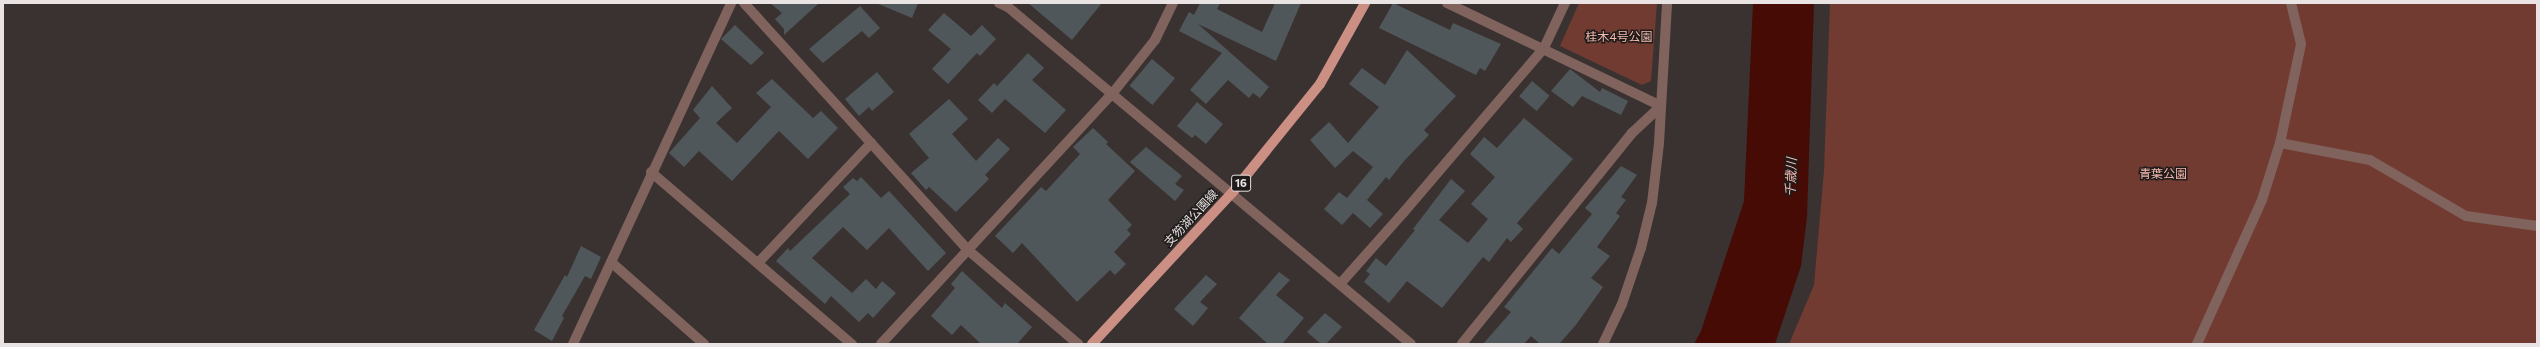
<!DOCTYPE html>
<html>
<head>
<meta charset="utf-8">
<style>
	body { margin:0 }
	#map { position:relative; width:2540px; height:347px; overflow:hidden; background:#3a3231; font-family:Commissioner,"Noto Sans JP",sans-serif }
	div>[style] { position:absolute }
	.green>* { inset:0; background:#713b32 }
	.water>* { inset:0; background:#460b05 }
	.building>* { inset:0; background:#4f575a; transform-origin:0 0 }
	.minor>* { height:10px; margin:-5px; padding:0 5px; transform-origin:5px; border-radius:5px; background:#81635d }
	.major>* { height:10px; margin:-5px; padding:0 5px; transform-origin:5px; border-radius:5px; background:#cc8f84 }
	span { translate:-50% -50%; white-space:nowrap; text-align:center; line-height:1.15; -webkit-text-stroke:3px #1e1b1a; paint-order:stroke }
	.shield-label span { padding:1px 3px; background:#1e1b1a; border:1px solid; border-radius:3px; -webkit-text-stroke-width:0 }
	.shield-label { font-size:11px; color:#e9e4e3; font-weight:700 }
	.park-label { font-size:12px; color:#f5b9ae }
	.street-label { font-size:12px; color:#e9e4e3 }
	.water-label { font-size:13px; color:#fbbfb4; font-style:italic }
	.frame { position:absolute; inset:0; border:4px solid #e9e4e3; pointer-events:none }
</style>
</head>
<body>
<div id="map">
	<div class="green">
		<div style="clip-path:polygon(1579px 3px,1657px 3px,1651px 81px,1642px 85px,1560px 46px)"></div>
		<div style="clip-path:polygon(1830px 3px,2537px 3px,2537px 344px,1789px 344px,1814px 285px,1824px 171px)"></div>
	</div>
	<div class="water">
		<div style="clip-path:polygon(1753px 3px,1814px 3px,1807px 217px,1801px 266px,1775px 344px,1694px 344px,1701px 331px,1744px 201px)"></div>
	</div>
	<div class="building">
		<div style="clip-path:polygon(770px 3px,819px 3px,784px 35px,784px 29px,775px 19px,782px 13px)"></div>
		<div style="clip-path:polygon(876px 3px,918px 3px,912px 18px)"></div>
		<div style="clip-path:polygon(1028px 3px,1102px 3px,1072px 40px)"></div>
		<div style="clip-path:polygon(1200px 3px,1220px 3px,1217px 9px,1262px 32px,1275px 3px,1301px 3px,1276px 61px,1198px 24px,1269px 87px,1260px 98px,1253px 93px,1249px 98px,1228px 80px,1206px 104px,1190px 90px,1222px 53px,1179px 31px,1189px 12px,1194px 15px)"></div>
		<div style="clip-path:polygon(1393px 3px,1450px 30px,1453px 23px,1501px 44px,1485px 71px,1480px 68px,1476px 75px,1379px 28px)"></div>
		<div style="clip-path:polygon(860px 6px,880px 28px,869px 38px,862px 31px,823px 63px,809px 49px)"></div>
		<div style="clip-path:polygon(944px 13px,971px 36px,982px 25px,996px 39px,980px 56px,977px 53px,948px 84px,932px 69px,951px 49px,928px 30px)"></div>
		<div style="clip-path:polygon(735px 25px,764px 53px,751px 65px,721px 39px)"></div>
		<div style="clip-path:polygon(1407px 50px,1456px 96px,1424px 130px,1429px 135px,1404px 161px,1389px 180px,1386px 177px,1367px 200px,1383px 214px,1370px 228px,1353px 213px,1342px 225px,1324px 209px,1339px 192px,1347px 198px,1373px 167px,1353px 151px,1335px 168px,1310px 140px,1329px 122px,1348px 143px,1379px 107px,1349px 84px,1362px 68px,1385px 85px)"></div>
		<div style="clip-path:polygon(1028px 53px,1044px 68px,1032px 80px,1066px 110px,1045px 133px,1005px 99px,992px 113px,978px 100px,994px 83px,997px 86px)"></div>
		<div style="left:1152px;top:59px;width:30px;height:35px;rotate:40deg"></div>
		<div style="clip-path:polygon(1570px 69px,1600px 92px,1602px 88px,1628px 101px,1621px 115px,1582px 96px,1573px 107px,1551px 91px)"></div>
		<div style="clip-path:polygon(877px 72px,894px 92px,872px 111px,869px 107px,859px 116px,845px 99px)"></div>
		<div style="clip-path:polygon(772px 79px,813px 118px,821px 111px,838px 128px,808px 159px,779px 131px,732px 181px,699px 151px,684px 167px,669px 153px,700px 118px,693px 110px,712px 86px,732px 108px,716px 123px,737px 143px,771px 107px,756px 93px)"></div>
		<div style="left:1532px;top:81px;width:23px;height:20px;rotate:40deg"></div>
		<div style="clip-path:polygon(949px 99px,968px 119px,952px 134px,976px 161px,998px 138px,1010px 149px,985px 175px,989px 179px,956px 212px,929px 187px,926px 190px,911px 173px,929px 158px,909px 134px)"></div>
		<div style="clip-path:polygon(1197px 102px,1223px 124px,1206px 144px,1195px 135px,1192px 138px,1177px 126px)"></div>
		<div style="clip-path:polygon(1524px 118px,1573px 159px,1517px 223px,1523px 229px,1511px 242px,1507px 238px,1489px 262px,1483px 257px,1442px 308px,1407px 281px,1389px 303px,1364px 282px,1370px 274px,1366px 271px,1376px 258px,1386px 266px,1415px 230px,1413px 229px,1451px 179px,1465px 191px,1439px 220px,1468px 243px,1488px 219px,1471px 204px,1495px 177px,1470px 154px,1484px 137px,1497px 148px)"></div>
		<div style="clip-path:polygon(1093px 128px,1108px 142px,1106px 144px,1135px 171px,1108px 200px,1132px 225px,1127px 230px,1131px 234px,1114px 252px,1126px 264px,1115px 275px,1110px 270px,1077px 302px,1022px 243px,1013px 253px,995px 236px,1041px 187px,1046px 191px,1080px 154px,1073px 147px)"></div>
		<div style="clip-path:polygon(1146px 147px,1182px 176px,1175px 184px,1184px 190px,1175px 201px,1130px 162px)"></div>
		<div style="clip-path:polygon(1621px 166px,1637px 175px,1621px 197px,1626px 200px,1616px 213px,1620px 216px,1597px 247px,1610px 256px,1591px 278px,1603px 287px,1575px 326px,1559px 344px,1540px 344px,1531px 336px,1524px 344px,1483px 344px,1511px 312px,1504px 307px,1552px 248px,1559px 254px,1592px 214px,1585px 208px)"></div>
		<div style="clip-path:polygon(861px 177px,881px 198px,889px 191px,946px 253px,928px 271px,889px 228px,867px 250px,843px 227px,812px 258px,852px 293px,866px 279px,876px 289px,882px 281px,896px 293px,873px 318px,868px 313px,859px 322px,831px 296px,825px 304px,776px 261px,788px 248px,790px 251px,850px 194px,843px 187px,853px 178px,857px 181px)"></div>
		<div style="clip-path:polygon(581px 246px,601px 257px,591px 279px,585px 276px,562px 316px,564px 318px,552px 341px,534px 330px,565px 275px,567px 277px)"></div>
		<div style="clip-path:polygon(962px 271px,1002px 308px,1005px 303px,1032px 327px,1017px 344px,981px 344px,961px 325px,952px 335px,931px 316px,955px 288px,951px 284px)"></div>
		<div style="clip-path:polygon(1279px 272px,1290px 280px,1276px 295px,1304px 318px,1282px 344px,1268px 344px,1239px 318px)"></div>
		<div style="clip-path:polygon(1206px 275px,1217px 284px,1200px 302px,1208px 308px,1193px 326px,1174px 309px)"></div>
		<div style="clip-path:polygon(1325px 313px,1342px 327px,1326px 344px,1321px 344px,1307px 332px)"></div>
	</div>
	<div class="minor">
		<div style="left:744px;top:3px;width:333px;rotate:47.8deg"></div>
		<div style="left:968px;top:250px;width:145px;rotate:40.5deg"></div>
		<div style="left:999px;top:3px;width:10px;rotate:24deg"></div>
		<div style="left:1008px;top:7px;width:525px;rotate:39.9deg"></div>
		<div style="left:1447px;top:3px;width:237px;rotate:25.7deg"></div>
		<div style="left:1661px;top:106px;width:40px;rotate:137deg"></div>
		<div style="left:1632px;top:133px;width:271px;rotate:128.9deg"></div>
		<div style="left:2280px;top:143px;width:92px;rotate:10.7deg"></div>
		<div style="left:2370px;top:160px;width:111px;rotate:30.3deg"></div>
		<div style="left:2466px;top:216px;width:72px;rotate:8deg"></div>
		<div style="left:651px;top:172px;width:265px;rotate:40.6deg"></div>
		<div style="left:611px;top:262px;width:124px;rotate:41.4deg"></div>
		<div style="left:758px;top:263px;width:165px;rotate:-46.7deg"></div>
		<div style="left:1340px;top:284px;width:96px;rotate:-48.4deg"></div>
		<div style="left:1404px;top:212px;width:216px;rotate:-49.5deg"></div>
		<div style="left:1544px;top:48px;width:50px;rotate:-65deg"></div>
		<div style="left:573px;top:344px;width:376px;rotate:-65.1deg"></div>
		<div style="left:881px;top:344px;width:340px;rotate:-47.3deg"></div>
		<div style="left:1112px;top:94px;width:69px;rotate:-51.5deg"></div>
		<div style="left:1155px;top:40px;width:41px;rotate:-64.1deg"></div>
		<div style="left:1603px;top:344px;width:44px;rotate:-64.6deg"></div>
		<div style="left:1622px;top:304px;width:59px;rotate:-71.3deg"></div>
		<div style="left:1641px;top:248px;width:46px;rotate:-76.3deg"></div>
		<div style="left:1652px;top:203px;width:60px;rotate:-83.3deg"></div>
		<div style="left:1659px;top:143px;width:140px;rotate:-86.7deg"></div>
		<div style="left:2197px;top:344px;width:158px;rotate:-65.7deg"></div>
		<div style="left:2262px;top:200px;width:60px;rotate:-72.5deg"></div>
		<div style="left:2280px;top:143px;width:101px;rotate:-78deg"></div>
		<div style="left:2301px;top:44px;width:42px;rotate:-103.7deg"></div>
	</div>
	<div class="major">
		<div style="left:1092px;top:344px;width:206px;rotate:-47.2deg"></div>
		<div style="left:1232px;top:193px;width:140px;rotate:-51.1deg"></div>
		<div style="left:1320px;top:84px;width:93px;rotate:-60.9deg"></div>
	</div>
	<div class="shield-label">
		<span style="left:1241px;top:183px">16</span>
	</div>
	<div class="park-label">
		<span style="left:1619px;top:37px">桂木4号公園</span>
		<span style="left:2163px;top:174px">青葉公園</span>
	</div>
	<div class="street-label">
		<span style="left:1191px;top:218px;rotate:-47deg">支笏湖公園線</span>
	</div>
	<div class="water-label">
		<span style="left:1791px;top:177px;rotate:-88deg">千歳川</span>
	</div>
	<div class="frame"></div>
</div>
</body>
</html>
